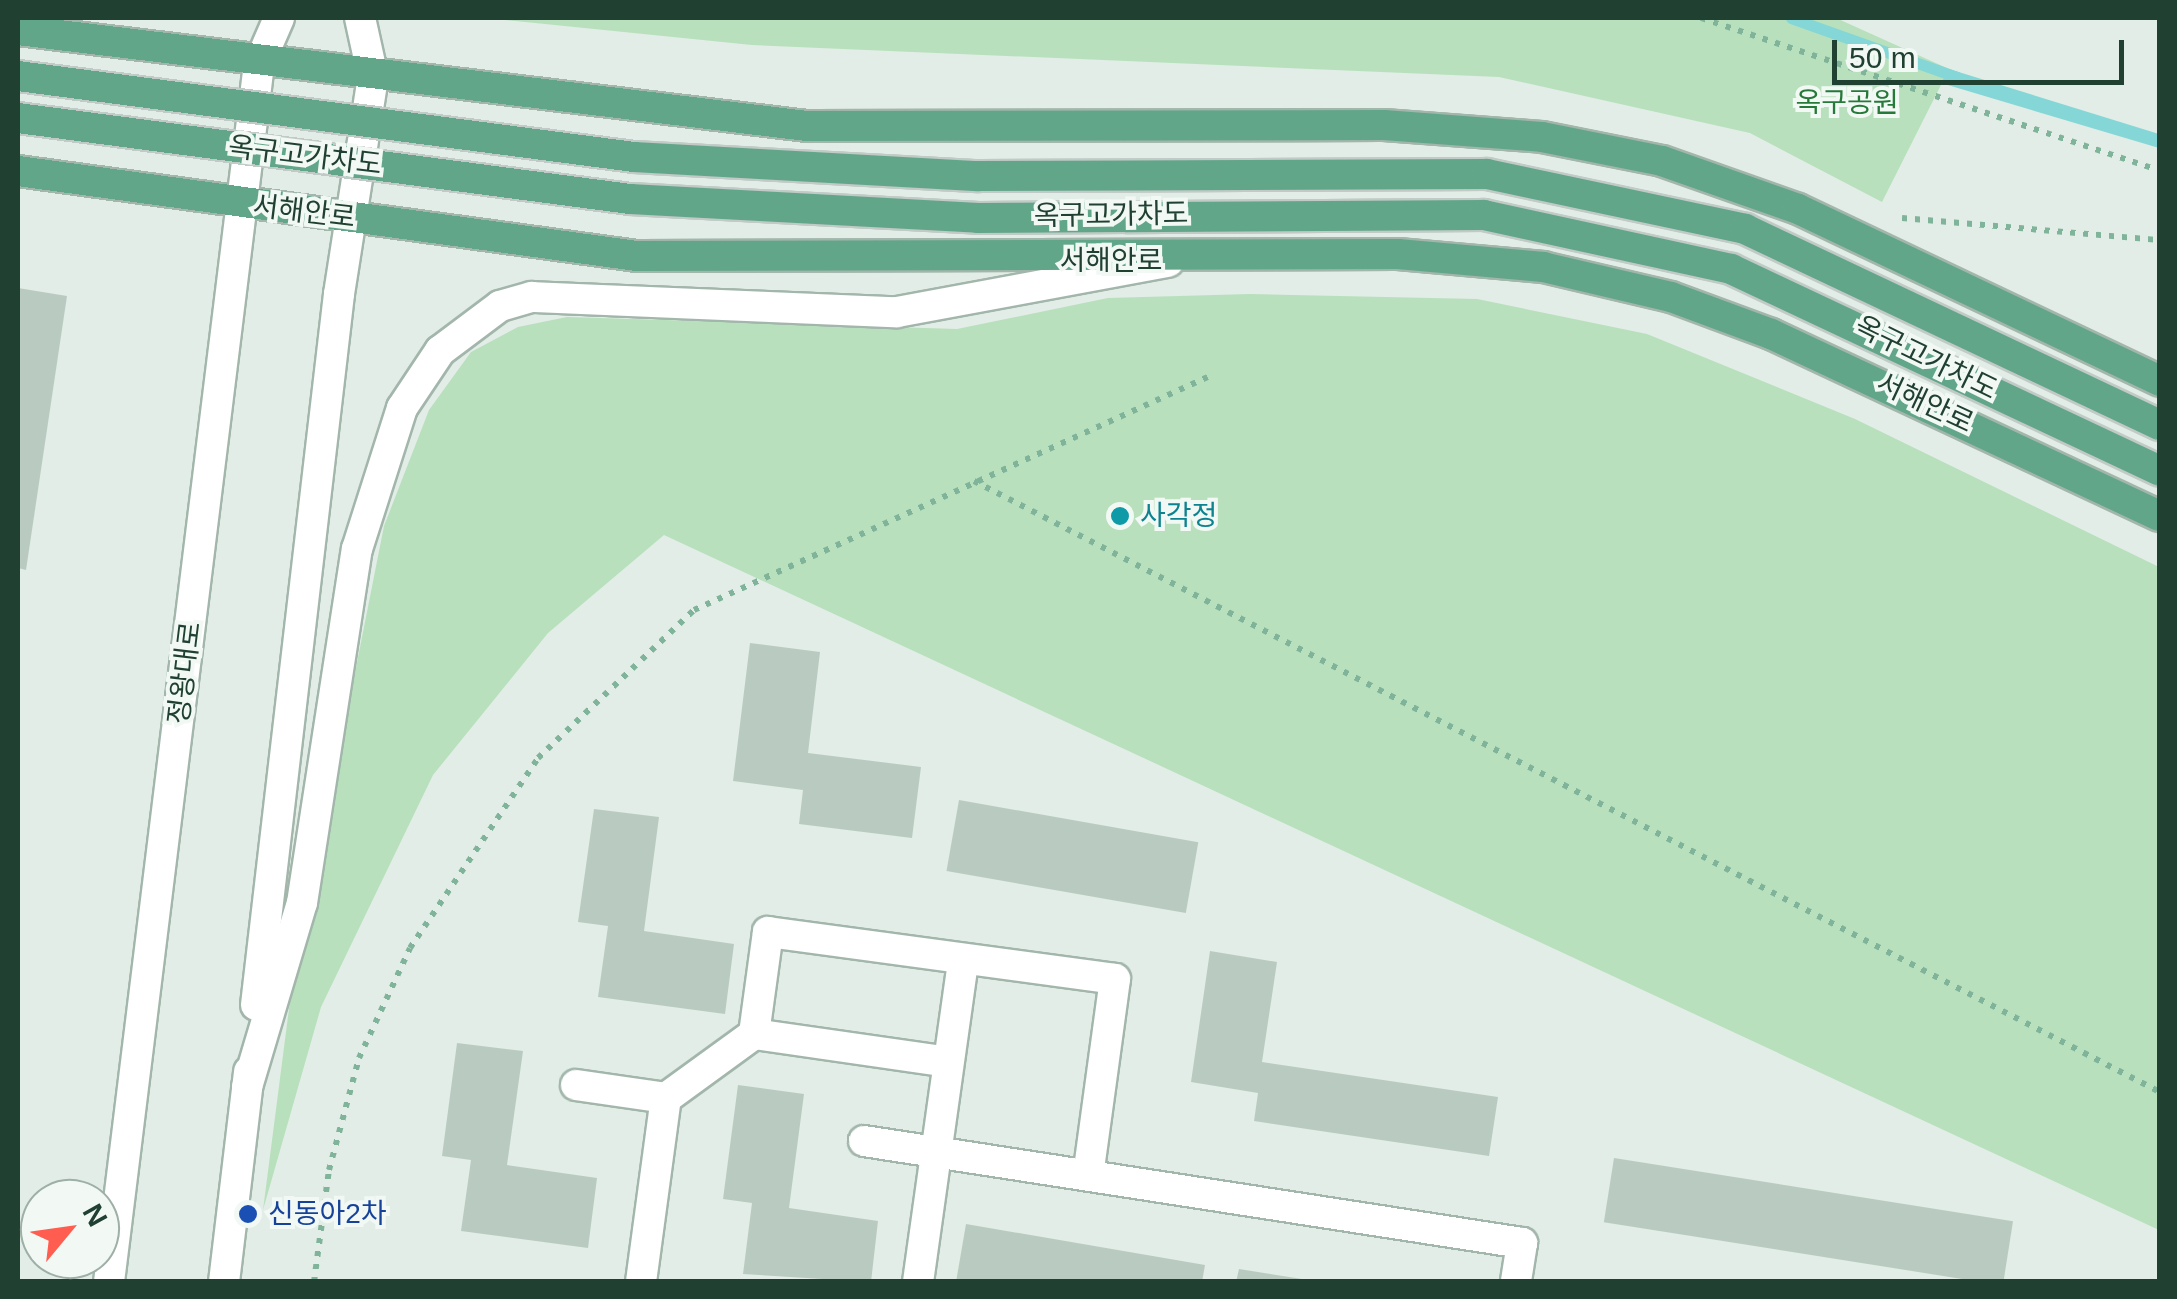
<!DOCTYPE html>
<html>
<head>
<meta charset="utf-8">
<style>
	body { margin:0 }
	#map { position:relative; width:2177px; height:1299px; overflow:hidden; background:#e1ede6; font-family:Arial,"Noto Sans KR",sans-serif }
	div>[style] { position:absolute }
	.green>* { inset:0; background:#b8e0bc }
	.water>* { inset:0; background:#84d7d6 }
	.stream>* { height:11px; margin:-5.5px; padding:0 5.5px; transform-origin:5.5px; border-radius:5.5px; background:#84d7d6 }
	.building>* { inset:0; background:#b9cbc1; transform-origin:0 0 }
	.path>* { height:6px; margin-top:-3px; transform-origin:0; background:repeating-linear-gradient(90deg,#7fb39a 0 5px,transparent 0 13px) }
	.roads { filter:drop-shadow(2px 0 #a3b6ac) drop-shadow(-2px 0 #a3b6ac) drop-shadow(0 2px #a3b6ac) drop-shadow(0 -2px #a3b6ac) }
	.minor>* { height:30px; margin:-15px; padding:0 15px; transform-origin:15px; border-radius:15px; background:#fff }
	.major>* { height:30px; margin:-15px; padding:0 15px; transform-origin:15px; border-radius:15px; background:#62a68a }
	.bridges { filter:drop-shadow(2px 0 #c1cac6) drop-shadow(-2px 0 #c1cac6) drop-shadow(0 2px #c1cac6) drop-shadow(0 -2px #c1cac6) }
	.major-bridge>* { height:30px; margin:-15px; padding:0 15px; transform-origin:15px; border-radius:15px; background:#62a68a }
	.dots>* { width:28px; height:28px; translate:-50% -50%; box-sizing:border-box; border:5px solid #f2f9f5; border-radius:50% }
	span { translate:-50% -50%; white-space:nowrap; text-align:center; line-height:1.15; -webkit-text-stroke:8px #f2f9f5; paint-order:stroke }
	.park-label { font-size:28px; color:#267a39 }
	.street-label { font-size:28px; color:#204032 }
	.culture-label { font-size:28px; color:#0d838f }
	.left { translate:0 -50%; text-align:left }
	.transit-label { font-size:28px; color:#164399 }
	.frame { position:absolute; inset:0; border:20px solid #204032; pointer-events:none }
	.north { position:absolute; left:20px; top:1179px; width:100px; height:100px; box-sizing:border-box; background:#f2f9f5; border:2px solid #9eafa7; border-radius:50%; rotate:61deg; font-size:28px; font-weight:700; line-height:40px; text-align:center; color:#204032 }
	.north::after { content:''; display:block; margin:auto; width:35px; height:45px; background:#fe5d4f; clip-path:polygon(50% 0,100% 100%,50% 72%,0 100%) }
	.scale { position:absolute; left:1832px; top:40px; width:292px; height:45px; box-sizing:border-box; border:5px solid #204032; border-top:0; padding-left:12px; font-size:30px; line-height:35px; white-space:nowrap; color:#204032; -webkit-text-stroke:8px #f2f9f5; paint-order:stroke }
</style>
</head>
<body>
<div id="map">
	<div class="green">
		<div style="clip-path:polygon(485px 18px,1836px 18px,1949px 69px,1882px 202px,1750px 133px,1499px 77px,752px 45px)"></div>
		<div style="clip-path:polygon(1250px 294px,1477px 299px,1647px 334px,1855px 419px,2159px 567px,2159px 1230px,664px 535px,548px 633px,433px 775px,321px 1007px,263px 1210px,290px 1001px,384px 526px,429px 410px,471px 352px,518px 327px,567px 317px,957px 329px,1108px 298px)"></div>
	</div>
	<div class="water">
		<div style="clip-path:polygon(1949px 69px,2159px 134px,2159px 148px,1941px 83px)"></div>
	</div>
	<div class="stream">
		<div style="left:1791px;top:18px;width:176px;rotate:19.6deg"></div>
	</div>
	<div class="building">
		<div style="clip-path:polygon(18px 288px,67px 296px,26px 570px,18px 568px)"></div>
		<div style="clip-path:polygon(750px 643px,820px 652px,808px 753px,921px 767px,912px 838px,799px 824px,803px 790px,733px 781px)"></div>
		<div style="left:959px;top:800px;width:243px;height:72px;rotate:10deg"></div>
		<div style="clip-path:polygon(594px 809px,659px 817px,644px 931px,734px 944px,725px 1014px,598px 997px,608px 926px,578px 922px)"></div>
		<div style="clip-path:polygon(1210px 951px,1277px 962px,1262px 1062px,1498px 1097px,1489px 1156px,1254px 1121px,1258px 1093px,1191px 1082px)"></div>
		<div style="clip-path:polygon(457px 1043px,523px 1051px,507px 1165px,597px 1178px,588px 1248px,461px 1231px,471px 1160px,442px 1156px)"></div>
		<div style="clip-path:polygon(738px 1085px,804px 1094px,789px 1208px,878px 1221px,871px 1282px,743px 1274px,752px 1203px,723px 1199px)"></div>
		<div style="left:1614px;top:1158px;width:404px;height:65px;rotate:9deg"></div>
		<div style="clip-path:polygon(966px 1224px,1205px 1265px,1202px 1282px,956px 1282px)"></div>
		<div style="clip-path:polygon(1239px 1269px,1302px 1279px,1302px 1282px,1236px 1282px)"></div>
	</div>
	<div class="path">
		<div style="left:1701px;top:18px;width:484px;rotate:18.4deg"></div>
		<div style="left:1902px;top:218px;width:259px;rotate:4.9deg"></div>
		<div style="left:974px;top:481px;width:1334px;rotate:27.26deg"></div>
		<div style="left:314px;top:1282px;width:113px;rotate:-82.4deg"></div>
		<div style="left:329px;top:1170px;width:116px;rotate:-75deg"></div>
		<div style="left:359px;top:1058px;width:121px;rotate:-65.1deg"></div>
		<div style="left:410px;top:948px;width:229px;rotate:-56deg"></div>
		<div style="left:538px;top:758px;width:215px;rotate:-43.5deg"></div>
		<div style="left:694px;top:610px;width:564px;rotate:-24.39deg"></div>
	</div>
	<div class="roads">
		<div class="minor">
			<div style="left:256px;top:1005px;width:716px;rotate:-83.34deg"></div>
			<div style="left:339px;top:294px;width:220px;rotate:-81.1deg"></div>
			<div style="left:373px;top:77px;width:60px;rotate:-102.4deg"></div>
			<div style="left:754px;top:1034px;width:103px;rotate:-82.2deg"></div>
			<div style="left:768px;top:932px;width:350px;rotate:7.7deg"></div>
			<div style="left:1115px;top:979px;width:198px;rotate:97.8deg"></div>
			<div style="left:576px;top:1085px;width:91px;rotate:8.2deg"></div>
			<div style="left:247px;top:1087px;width:192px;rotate:-73.4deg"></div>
			<div style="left:302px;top:903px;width:358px;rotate:-81.2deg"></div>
			<div style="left:357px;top:549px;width:148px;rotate:-72.3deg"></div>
			<div style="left:402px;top:408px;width:69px;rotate:-56.3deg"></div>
			<div style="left:440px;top:351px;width:75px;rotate:-36.9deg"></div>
			<div style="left:500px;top:306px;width:33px;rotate:-16deg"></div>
			<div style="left:532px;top:297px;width:365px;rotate:2.4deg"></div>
			<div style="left:897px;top:312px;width:276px;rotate:-10.5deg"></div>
			<div style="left:864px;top:1141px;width:666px;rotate:8.81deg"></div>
			<div style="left:1522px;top:1243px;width:39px;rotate:99deg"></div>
			<div style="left:109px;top:1282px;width:1227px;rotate:-82.98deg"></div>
			<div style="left:259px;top:64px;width:50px;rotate:-66.5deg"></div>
			<div style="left:224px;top:1282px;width:212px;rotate:-83.2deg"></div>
			<div style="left:641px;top:1282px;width:186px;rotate:-82.3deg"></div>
			<div style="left:666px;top:1098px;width:109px;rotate:-36deg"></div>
			<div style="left:754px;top:1034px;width:196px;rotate:8.2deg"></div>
			<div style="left:918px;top:1282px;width:325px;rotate:-82deg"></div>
		</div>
		<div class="major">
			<div style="left:18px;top:30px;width:795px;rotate:6.94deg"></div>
			<div style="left:807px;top:126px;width:577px;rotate:-0.1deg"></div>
			<div style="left:1384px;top:125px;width:158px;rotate:4.3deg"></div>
			<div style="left:1542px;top:137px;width:122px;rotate:11.3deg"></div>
			<div style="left:1662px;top:161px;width:144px;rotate:19.4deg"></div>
			<div style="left:1798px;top:209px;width:401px;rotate:25.4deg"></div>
			<div style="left:18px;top:171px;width:625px;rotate:7.82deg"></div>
			<div style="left:637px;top:256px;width:761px;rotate:-0.15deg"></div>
			<div style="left:1398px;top:254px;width:146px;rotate:5.1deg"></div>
			<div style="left:1543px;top:267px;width:131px;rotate:13.2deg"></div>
			<div style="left:1671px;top:297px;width:107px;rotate:20.3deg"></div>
			<div style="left:1771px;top:334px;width:429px;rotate:25.1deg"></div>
		</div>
	</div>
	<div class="bridges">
		<div class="major-bridge">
			<div style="left:18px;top:76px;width:621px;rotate:7.49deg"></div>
			<div style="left:634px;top:157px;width:345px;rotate:3.2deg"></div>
			<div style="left:978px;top:176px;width:509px;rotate:-0.23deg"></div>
			<div style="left:1487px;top:174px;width:264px;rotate:12deg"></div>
			<div style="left:1745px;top:229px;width:459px;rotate:25.3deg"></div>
			<div style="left:18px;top:118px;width:617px;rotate:7.54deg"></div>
			<div style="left:630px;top:199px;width:349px;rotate:3.1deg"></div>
			<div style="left:978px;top:218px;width:506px;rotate:-0.34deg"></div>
			<div style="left:1484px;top:215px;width:253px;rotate:12.3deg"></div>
			<div style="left:1731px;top:269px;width:474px;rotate:25.2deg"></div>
		</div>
	</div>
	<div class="dots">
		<div style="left:1120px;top:516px;background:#0f9aa8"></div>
		<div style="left:248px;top:1214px;background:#1a4fb4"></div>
	</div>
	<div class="park-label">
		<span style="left:1847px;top:103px">옥구공원</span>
	</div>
	<div class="street-label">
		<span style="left:305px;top:156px;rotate:7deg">옥구고가차도</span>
		<span style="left:304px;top:212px;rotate:7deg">서해안로</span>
		<span style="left:1111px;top:215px;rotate:-1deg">옥구고가차도</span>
		<span style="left:1111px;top:261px">서해안로</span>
		<span style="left:1926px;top:358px;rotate:26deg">옥구고가차도</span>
		<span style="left:1925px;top:403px;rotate:25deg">서해안로</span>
		<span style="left:185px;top:673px;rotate:-83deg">정왕대로</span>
	</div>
	<div class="culture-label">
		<span class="left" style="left:1140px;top:516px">사각정</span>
	</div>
	<div class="transit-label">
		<span class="left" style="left:268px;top:1214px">신동아2차</span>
	</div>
	<div class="frame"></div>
	<div class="north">N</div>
	<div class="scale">50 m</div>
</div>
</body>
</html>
